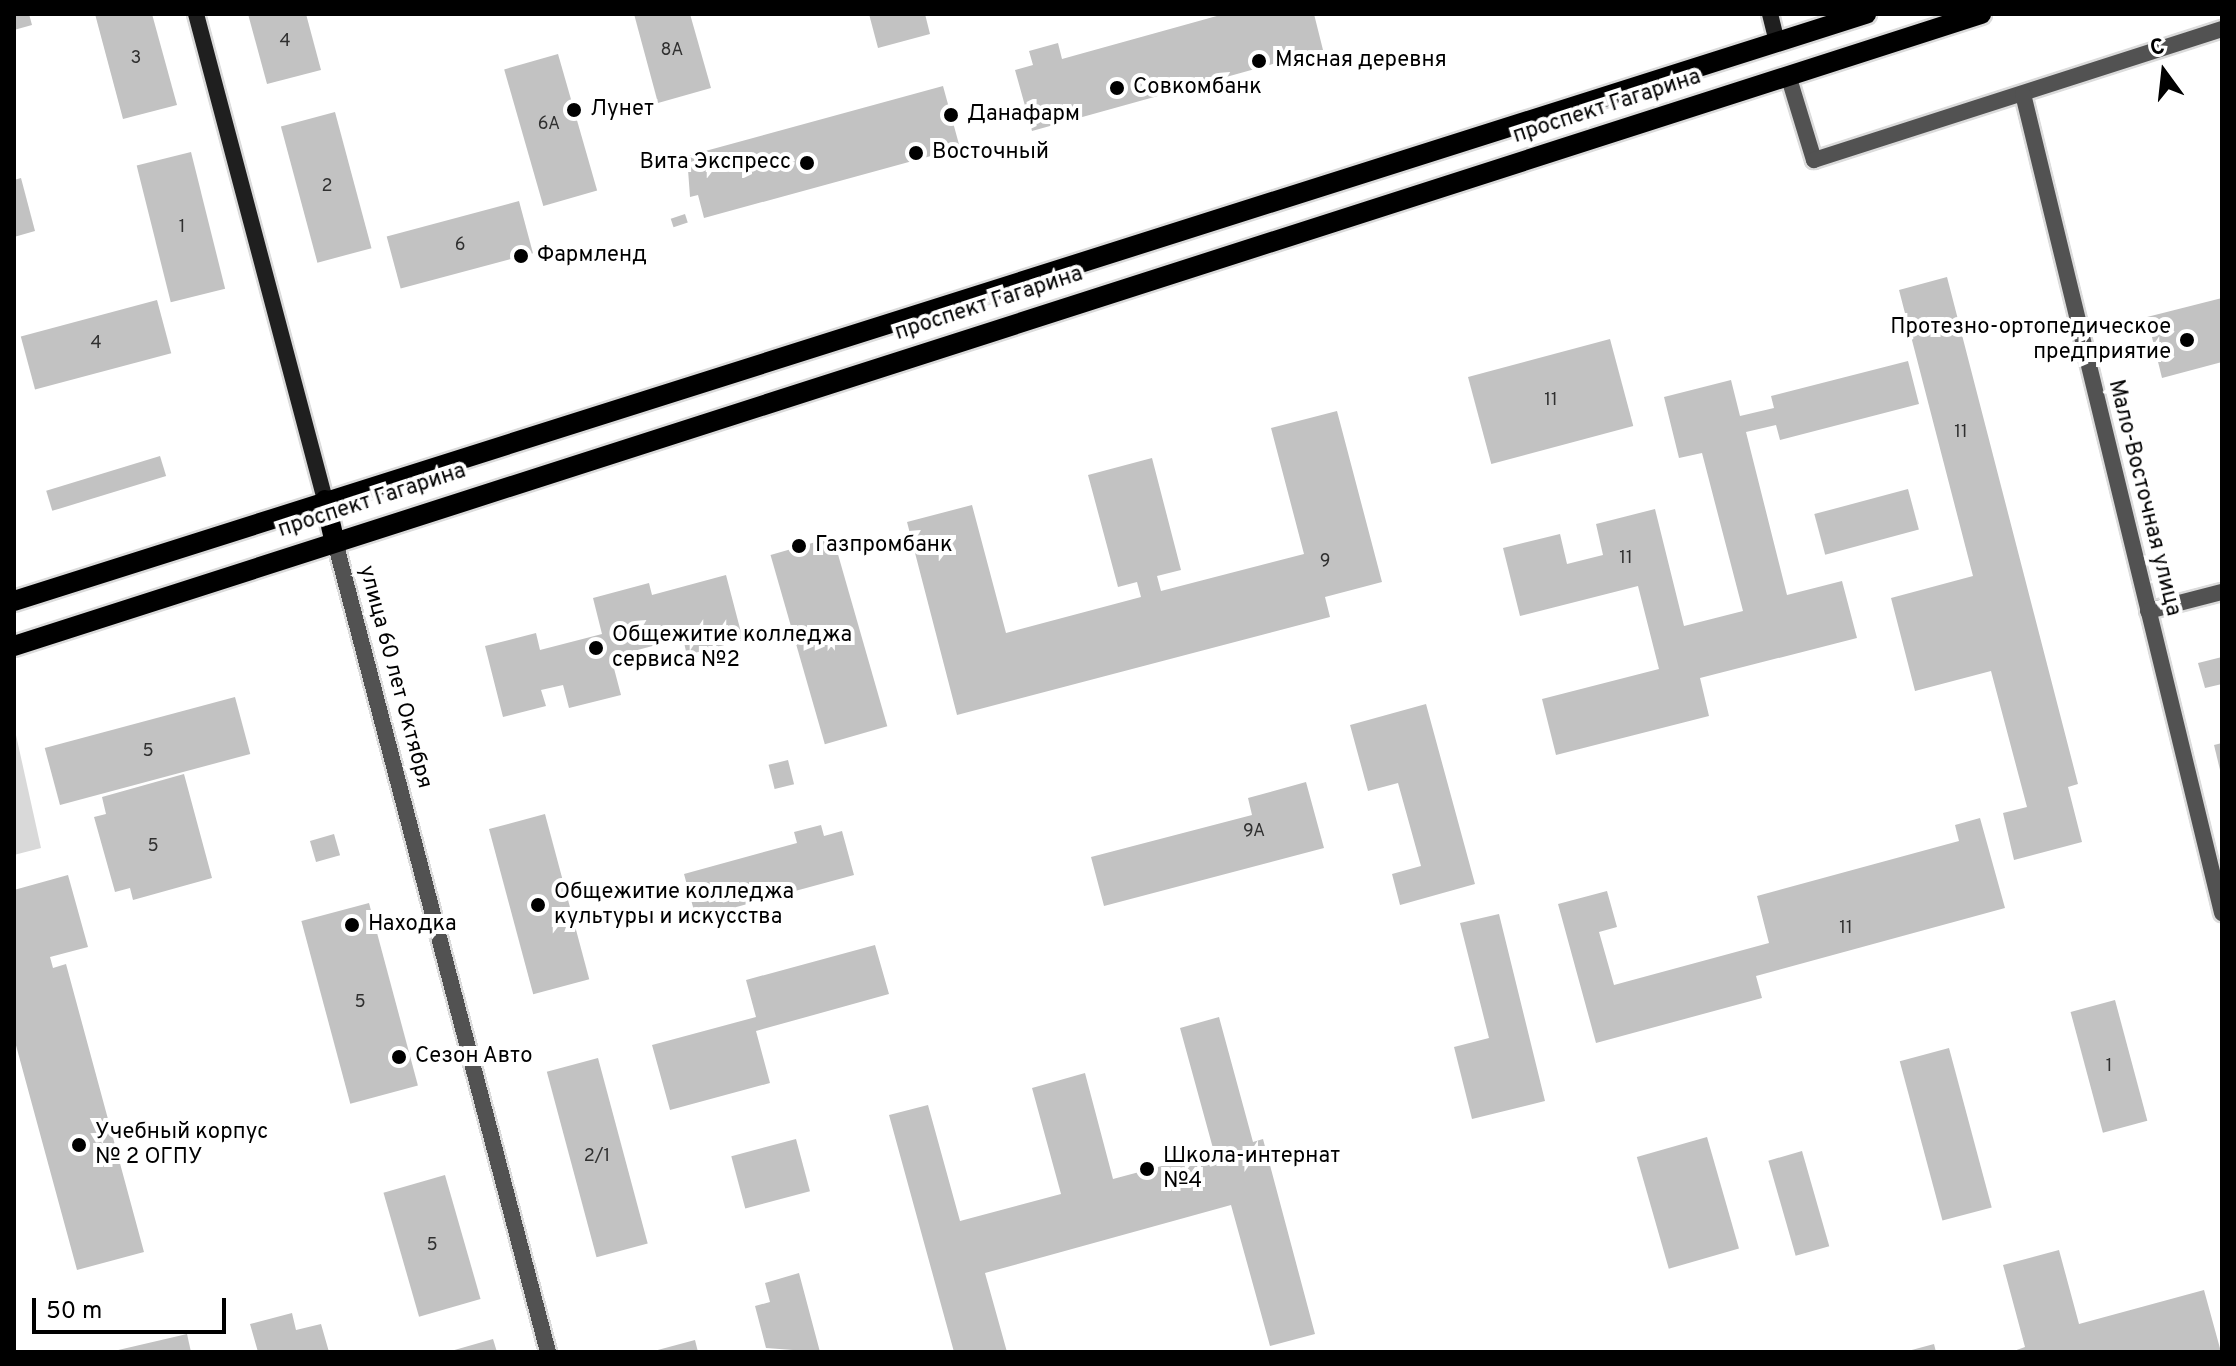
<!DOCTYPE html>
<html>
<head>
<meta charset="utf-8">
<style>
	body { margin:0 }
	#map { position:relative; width:2236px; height:1366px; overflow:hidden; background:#fff; font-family:Overpass,sans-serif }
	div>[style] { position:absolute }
	.green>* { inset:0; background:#d9d9d9 }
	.building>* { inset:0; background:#c2c2c2; transform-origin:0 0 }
	.roads { filter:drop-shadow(2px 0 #dbdbdb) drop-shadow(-2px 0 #dbdbdb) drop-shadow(0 2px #dbdbdb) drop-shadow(0 -2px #dbdbdb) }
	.minor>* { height:16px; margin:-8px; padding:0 8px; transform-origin:8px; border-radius:8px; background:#525252 }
	.secondary>* { height:16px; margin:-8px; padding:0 8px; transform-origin:8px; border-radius:8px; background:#1f1f1f }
	.primary>* { height:20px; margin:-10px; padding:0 10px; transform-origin:10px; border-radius:10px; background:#000 }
	.dots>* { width:22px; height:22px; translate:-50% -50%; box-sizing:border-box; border:4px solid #fff; border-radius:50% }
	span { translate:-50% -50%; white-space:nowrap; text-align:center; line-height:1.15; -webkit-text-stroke:8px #fff; paint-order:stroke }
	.number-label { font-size:18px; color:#303030 }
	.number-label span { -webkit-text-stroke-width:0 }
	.poi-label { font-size:22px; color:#000 }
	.left { translate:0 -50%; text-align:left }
	.right { translate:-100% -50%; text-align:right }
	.street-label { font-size:22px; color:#000 }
	.frame { position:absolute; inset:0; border:16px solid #000; pointer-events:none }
	.north { position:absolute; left:2124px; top:32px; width:80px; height:80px; -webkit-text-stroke:6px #fff; paint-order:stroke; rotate:345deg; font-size:22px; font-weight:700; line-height:32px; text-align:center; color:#000 }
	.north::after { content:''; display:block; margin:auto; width:28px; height:36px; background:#000; clip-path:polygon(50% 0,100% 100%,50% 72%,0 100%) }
	.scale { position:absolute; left:32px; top:1298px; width:194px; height:36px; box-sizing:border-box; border:4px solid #000; border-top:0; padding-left:10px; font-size:24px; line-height:28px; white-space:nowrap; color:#000; -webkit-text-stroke:6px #fff; paint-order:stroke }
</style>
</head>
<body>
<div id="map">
	<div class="green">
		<div style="clip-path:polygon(14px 726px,41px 848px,14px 855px)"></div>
	</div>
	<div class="building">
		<div style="clip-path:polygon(14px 14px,29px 14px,32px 25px,14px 30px)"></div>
		<div style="clip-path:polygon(95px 14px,152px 14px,177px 105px,123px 119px)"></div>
		<div style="clip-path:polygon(248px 14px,306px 14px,321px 70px,267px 84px)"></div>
		<div style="clip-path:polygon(634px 14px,690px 14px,711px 88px,658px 103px)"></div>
		<div style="clip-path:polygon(869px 14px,925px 14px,930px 34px,878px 48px)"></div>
		<div style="clip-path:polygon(1224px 14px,1314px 14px,1323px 50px,1032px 131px,1015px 70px,1033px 65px,1029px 51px,1058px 43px,1062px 59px)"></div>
		<div style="left:558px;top:54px;width:142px;height:56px;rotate:74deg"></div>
		<div style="clip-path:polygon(943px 86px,960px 148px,704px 218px,698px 195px,690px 197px,687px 156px)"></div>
		<div style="left:335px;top:112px;width:141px;height:56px;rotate:75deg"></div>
		<div style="left:191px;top:152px;width:141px;height:56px;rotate:76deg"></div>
		<div style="clip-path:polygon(21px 178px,35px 231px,14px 237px,14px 180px)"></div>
		<div style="left:519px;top:201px;width:54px;height:137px;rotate:75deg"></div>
		<div style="left:685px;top:214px;width:9px;height:15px;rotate:72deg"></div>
		<div style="clip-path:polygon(1947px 277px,2078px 784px,2068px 787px,2082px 842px,2014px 860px,2003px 813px,2027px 807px,1991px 671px,1915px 691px,1891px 598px,1973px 576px,1899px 290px)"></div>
		<div style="clip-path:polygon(2222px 298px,2222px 362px,2162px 378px,2147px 317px)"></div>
		<div style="left:157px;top:300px;width:55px;height:141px;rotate:75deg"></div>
		<div style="left:1610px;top:339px;width:90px;height:147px;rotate:75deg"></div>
		<div style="clip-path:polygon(1908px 361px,1919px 404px,1780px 440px,1776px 425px,1746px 432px,1787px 595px,1842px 581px,1857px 638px,1700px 678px,1709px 716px,1556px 755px,1542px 699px,1659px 669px,1638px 586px,1520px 616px,1503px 548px,1560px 534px,1567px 564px,1603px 555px,1596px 524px,1655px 509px,1684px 626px,1743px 611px,1702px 453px,1679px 458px,1664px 397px,1731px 380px,1740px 416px,1774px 408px,1771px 396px)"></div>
		<div style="clip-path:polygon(1337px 411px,1382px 582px,1325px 597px,1330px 617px,957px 715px,907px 522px,972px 505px,1006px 633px,1141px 597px,1137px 582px,1118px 587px,1088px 475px,1152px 458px,1181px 570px,1157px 576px,1161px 591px,1304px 554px,1271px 428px)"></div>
		<div style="left:160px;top:456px;width:21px;height:119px;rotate:73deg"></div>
		<div style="left:1908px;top:489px;width:42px;height:97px;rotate:75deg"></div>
		<div style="left:833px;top:537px;width:197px;height:65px;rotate:74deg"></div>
		<div style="clip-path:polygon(726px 575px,743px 640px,687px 655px,680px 627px,661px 632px,664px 643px,611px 657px,621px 695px,569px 708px,563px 685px,541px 690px,546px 706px,503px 717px,485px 646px,536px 633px,540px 650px,602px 634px,593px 598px,649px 583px,652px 595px)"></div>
		<div style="clip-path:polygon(2222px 657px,2222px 684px,2205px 688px,2198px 663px)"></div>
		<div style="left:235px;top:697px;width:59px;height:197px;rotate:75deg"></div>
		<div style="clip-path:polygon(1426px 704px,1475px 884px,1400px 905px,1392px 874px,1421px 866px,1398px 783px,1368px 791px,1350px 725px)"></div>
		<div style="clip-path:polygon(2222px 743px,2222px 774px,2221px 774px,2214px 745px)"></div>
		<div style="left:788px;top:760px;width:25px;height:20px;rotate:76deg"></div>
		<div style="clip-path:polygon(184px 774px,212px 878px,133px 900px,130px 888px,115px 892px,94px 817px,106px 814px,102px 797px)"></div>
		<div style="clip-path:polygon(1306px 782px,1324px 848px,1104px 906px,1091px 857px,1252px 815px,1248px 798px)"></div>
		<div style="left:545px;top:814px;width:171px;height:58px;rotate:75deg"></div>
		<div style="clip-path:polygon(1980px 818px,2005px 908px,1756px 976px,1762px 998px,1596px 1043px,1558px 904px,1607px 891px,1617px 927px,1599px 932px,1614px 985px,1769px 943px,1757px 896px,1959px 841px,1955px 825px)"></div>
		<div style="clip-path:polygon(821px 825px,824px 836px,842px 831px,854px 875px,696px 918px,684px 874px,797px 843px,794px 832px)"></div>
		<div style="left:334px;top:834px;width:22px;height:25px;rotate:74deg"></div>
		<div style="clip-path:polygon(68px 875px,88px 947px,50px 957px,53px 968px,66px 964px,144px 1252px,77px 1270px,14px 1038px,14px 890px)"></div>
		<div style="left:369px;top:903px;width:189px;height:70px;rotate:75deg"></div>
		<div style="clip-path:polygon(1499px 914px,1545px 1101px,1472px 1119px,1454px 1047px,1489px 1038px,1460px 923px)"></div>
		<div style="clip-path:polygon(875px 945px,889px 994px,756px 1031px,770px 1083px,670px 1110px,652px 1045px,756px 1017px,746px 980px)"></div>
		<div style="left:2115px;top:1000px;width:125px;height:46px;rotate:75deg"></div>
		<div style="clip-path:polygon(1219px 1017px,1253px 1142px,1263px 1139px,1315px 1334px,1270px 1346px,1231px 1205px,985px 1273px,1007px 1352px,954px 1352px,889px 1115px,928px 1105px,960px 1221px,1061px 1194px,1032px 1088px,1085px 1073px,1113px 1179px,1214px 1152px,1180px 1028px)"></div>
		<div style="left:1949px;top:1048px;width:165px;height:51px;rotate:75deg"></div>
		<div style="left:598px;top:1058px;width:192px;height:53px;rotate:75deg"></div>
		<div style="left:1707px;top:1137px;width:116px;height:73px;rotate:74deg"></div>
		<div style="left:796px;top:1139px;width:54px;height:67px;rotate:75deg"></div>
		<div style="left:1802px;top:1151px;width:99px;height:35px;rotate:74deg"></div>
		<div style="left:445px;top:1175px;width:129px;height:64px;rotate:74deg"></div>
		<div style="clip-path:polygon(2059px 1250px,2079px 1324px,2204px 1290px,2221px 1352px,2011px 1352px,2025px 1347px,2003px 1265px)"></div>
		<div style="clip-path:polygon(799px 1273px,820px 1352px,766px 1348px,755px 1306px,770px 1302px,765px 1283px)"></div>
		<div style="clip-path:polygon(292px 1313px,296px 1330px,321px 1324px,329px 1352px,258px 1352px,250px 1324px)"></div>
		<div style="clip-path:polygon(187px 1334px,191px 1352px,115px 1352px,114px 1351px)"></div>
		<div style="clip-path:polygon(493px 1339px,497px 1352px,451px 1352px,451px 1351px)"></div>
		<div style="clip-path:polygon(695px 1340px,698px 1352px,654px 1352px,654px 1351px)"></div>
		<div style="clip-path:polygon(1934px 1344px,1936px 1352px,1908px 1352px,1908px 1351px)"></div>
	</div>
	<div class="roads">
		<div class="minor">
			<div style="left:1788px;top:75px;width:89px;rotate:73deg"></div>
			<div style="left:1814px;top:160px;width:429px;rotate:-17.8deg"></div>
			<div style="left:2023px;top:94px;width:843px;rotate:76.34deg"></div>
			<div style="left:334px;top:538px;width:842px;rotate:75.27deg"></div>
			<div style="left:2148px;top:611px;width:76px;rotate:-14.4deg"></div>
		</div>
		<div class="secondary">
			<div style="left:196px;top:14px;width:503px;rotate:75.13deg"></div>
			<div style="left:1770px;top:14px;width:29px;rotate:76deg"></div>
		</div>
		<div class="primary">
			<div style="left:325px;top:500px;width:39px;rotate:77deg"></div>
			<div style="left:14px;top:601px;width:1943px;rotate:-17.59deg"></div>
			<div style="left:14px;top:646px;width:2066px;rotate:-17.81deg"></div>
		</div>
	</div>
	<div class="dots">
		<div style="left:1259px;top:61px;background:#000"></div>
		<div style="left:1117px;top:88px;background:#000"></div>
		<div style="left:574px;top:110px;background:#000"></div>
		<div style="left:951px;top:115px;background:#000"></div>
		<div style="left:916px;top:153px;background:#000"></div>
		<div style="left:807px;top:163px;background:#000"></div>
		<div style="left:521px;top:256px;background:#000"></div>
		<div style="left:2187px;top:340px;background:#000"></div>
		<div style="left:799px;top:546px;background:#000"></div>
		<div style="left:596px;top:648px;background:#000"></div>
		<div style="left:538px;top:905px;background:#000"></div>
		<div style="left:352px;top:925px;background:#000"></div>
		<div style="left:399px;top:1057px;background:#000"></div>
		<div style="left:79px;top:1145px;background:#000"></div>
		<div style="left:1147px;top:1169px;background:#000"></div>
	</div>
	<div class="number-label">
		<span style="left:285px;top:42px">4</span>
		<span style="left:672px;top:51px">8А</span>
		<span style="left:136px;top:59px">3</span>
		<span style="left:549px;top:125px">6А</span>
		<span style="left:327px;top:187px">2</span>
		<span style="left:182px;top:228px">1</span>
		<span style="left:460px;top:246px">6</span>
		<span style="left:96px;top:344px">4</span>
		<span style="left:1551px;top:401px">11</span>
		<span style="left:1961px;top:433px">11</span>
		<span style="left:1626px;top:559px">11</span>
		<span style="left:1325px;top:562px">9</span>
		<span style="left:148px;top:752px">5</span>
		<span style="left:1254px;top:832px">9А</span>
		<span style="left:153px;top:847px">5</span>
		<span style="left:1846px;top:929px">11</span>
		<span style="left:360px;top:1003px">5</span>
		<span style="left:2109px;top:1067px">1</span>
		<span style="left:597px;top:1157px">2/1</span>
		<span style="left:432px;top:1246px">5</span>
	</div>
	<div class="poi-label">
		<span class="left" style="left:1275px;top:61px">Мясная деревня</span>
		<span class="left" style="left:1133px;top:88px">Совкомбанк</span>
		<span class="left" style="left:590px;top:110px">Лунет</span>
		<span class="left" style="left:967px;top:115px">Данафарм</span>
		<span class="left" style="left:932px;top:153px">Восточный</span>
		<span class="right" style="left:791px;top:163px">Вита Экспресс</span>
		<span class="left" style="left:537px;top:256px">Фармленд</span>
		<span class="right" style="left:2171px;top:340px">Протезно-ортопедическое<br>предприятие</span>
		<span class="left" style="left:815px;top:546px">Газпромбанк</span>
		<span class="left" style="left:612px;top:648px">Общежитие колледжа<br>сервиса №2</span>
		<span class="left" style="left:554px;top:905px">Общежитие колледжа<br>культуры и искусства</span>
		<span class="left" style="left:368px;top:925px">Находка</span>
		<span class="left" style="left:415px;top:1057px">Сезон Авто</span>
		<span class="left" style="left:95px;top:1145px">Учебный корпус<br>№ 2 ОГПУ</span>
		<span class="left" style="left:1163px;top:1169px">Школа-интернат<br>№4</span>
	</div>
	<div class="street-label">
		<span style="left:1607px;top:107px;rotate:-18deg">проспект Гагарина</span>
		<span style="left:989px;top:304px;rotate:-18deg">проспект Гагарина</span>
		<span style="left:2144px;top:498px;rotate:76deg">Мало-Восточная улица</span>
		<span style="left:372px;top:501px;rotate:-18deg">проспект Гагарина</span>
		<span style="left:395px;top:677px;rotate:75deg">улица 60 лет Октября</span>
	</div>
	<div class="frame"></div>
	<div class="north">С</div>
	<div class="scale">50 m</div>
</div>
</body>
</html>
